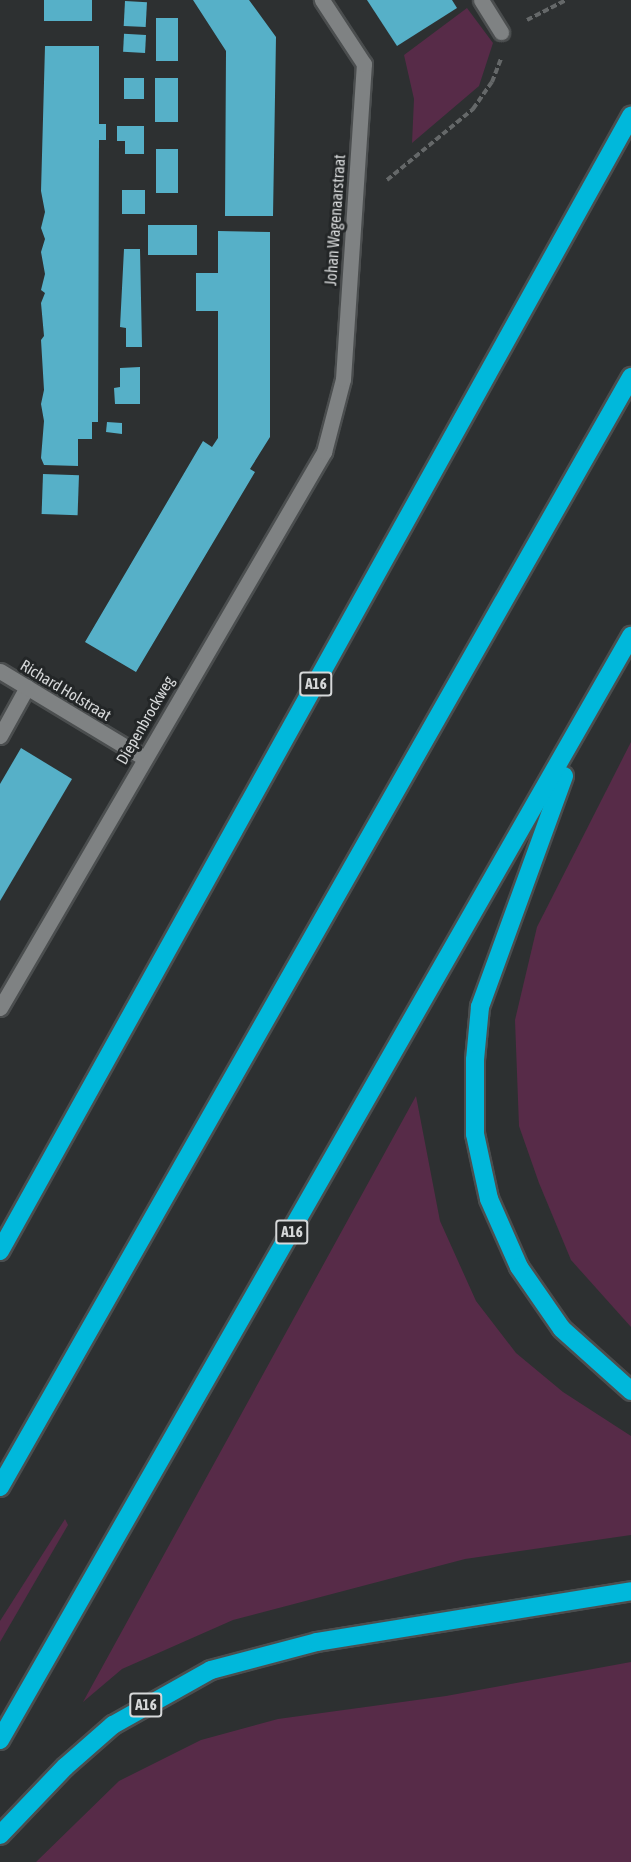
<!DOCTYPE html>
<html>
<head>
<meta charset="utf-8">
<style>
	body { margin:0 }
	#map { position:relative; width:631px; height:1862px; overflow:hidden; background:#2d3031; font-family:"Asap Condensed",sans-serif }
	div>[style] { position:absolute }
	.green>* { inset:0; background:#572b48 }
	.building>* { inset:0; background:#56b0c8; transform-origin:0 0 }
	.path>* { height:4px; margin-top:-2px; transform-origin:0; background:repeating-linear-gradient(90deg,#656869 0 6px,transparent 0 9px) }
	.roads { filter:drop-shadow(2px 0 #4b4e4f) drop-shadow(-2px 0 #4b4e4f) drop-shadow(0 2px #4b4e4f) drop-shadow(0 -2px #4b4e4f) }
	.lane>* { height:15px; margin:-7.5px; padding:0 7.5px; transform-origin:7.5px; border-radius:7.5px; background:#7f8283 }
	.street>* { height:15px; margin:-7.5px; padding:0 7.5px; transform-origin:7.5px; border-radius:7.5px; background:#7f8283 }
	.highway>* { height:18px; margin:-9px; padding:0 9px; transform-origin:9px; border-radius:9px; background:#00b8db }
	span { translate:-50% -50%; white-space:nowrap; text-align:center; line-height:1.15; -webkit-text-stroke:6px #232627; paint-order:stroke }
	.shield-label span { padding:2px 4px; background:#232627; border:2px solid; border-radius:4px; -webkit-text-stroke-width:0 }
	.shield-label { font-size:15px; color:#d6d8d9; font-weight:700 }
	.street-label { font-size:16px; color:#d6d8d9 }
</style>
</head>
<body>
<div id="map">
	<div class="green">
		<div style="clip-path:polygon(467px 8px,493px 43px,479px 86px,412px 143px,414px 99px,404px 55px)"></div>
		<div style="clip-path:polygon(631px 742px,631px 1327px,571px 1260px,539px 1183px,519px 1126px,515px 1020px,537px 927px)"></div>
		<div style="clip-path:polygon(416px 1096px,440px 1221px,476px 1301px,516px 1353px,563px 1392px,631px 1436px,631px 1535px,465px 1559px,233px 1620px,122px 1669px,83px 1702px)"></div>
		<div style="clip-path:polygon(65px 1519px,68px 1525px,0 1642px,0 1621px)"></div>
		<div style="clip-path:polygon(631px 1662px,631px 1862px,36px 1862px,119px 1781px,201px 1740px,278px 1719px,446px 1696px)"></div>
	</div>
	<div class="building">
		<div style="left:44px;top:0;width:48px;height:21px"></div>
		<div style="clip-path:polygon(193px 0,249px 0,276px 37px,273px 216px,225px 216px,226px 51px)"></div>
		<div style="clip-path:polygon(367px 0,452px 0,457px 8px,397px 46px)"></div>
		<div style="left:125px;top:1px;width:22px;height:25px;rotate:3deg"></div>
		<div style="left:156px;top:18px;width:22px;height:43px"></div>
		<div style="left:146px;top:35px;width:18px;height:22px;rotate:93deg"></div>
		<div style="clip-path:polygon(45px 46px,99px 46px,99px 124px,106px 124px,106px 140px,99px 140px,98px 422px,92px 422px,92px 439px,78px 439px,78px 466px,44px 465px,41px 458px,44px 421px,41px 404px,44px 390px,41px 340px,44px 336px,41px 303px,45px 293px,41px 290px,45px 274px,41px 252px,45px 239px,41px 228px,45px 212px,41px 191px)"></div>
		<div style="left:124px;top:78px;width:20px;height:21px"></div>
		<div style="left:178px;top:78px;width:44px;height:23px;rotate:90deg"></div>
		<div style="clip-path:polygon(117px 126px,144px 126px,144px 154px,125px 154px,125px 141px,117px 141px)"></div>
		<div style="left:156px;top:149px;width:22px;height:44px"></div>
		<div style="left:122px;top:190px;width:23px;height:24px"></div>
		<div style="left:148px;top:225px;width:49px;height:30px"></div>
		<div style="clip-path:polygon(218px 231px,270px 232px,270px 437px,250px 469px,255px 472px,136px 672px,85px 642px,203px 441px,212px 447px,218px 438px,218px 311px,196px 311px,196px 273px,218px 273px)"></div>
		<div style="clip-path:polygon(124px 249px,140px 249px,142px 347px,126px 347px,126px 328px,120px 327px)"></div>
		<div style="clip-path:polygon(140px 367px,140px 404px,115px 404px,114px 388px,120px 387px,120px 368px)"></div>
		<div style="clip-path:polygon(107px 422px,122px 423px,122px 434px,106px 432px)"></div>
		<div style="left:43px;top:474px;width:36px;height:40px;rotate:2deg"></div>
		<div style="clip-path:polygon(21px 748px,72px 779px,0 901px,0 784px)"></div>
	</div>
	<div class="path">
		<div style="left:527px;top:20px;width:44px;rotate:-27.1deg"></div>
		<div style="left:387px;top:180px;width:112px;rotate:-39.5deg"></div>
		<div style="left:473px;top:109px;width:33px;rotate:-55deg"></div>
		<div style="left:492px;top:82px;width:25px;rotate:-69deg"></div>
	</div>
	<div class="roads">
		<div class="lane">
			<div style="left:0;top:736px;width:56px;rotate:-61.1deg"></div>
		</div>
		<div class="street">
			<div style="left:481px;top:0;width:38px;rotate:58deg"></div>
			<div style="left:0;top:671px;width:168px;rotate:31.1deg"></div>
			<div style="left:0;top:1008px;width:644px;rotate:-59.77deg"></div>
			<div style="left:324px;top:452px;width:75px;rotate:-75.4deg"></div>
			<div style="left:343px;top:379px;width:316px;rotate:-86.2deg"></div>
			<div style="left:364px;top:64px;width:77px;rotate:-123.3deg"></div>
		</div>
		<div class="highway">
			<div style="left:564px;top:776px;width:246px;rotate:110deg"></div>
			<div style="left:480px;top:1007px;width:53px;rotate:95.4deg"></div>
			<div style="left:475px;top:1060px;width:74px;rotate:90deg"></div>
			<div style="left:475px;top:1134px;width:66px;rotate:77.8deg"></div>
			<div style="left:489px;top:1199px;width:74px;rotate:66.2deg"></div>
			<div style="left:519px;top:1267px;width:75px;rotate:55.3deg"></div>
			<div style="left:562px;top:1329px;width:93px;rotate:41.9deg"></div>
			<div style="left:0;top:1251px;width:1299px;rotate:-60.93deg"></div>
			<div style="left:0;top:1487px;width:1277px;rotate:-60.38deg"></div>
			<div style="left:0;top:1740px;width:1272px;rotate:-60.25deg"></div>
			<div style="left:0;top:1835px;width:94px;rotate:-46.3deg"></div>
			<div style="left:65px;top:1767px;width:64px;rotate:-41.2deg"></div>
			<div style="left:113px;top:1725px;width:112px;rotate:-29.3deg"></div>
			<div style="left:211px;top:1670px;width:110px;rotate:-14.8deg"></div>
			<div style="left:317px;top:1642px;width:318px;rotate:-9.2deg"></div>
		</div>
	</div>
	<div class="shield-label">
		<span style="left:316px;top:684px">A16</span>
		<span style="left:292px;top:1232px">A16</span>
		<span style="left:146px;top:1705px">A16</span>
	</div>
	<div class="street-label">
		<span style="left:335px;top:220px;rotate:-86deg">Johan Wagenaarstraat</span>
		<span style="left:66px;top:690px;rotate:31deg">Richard Holstraat</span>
		<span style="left:145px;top:720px;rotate:-60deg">Diepenbrockweg</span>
	</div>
</div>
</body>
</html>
